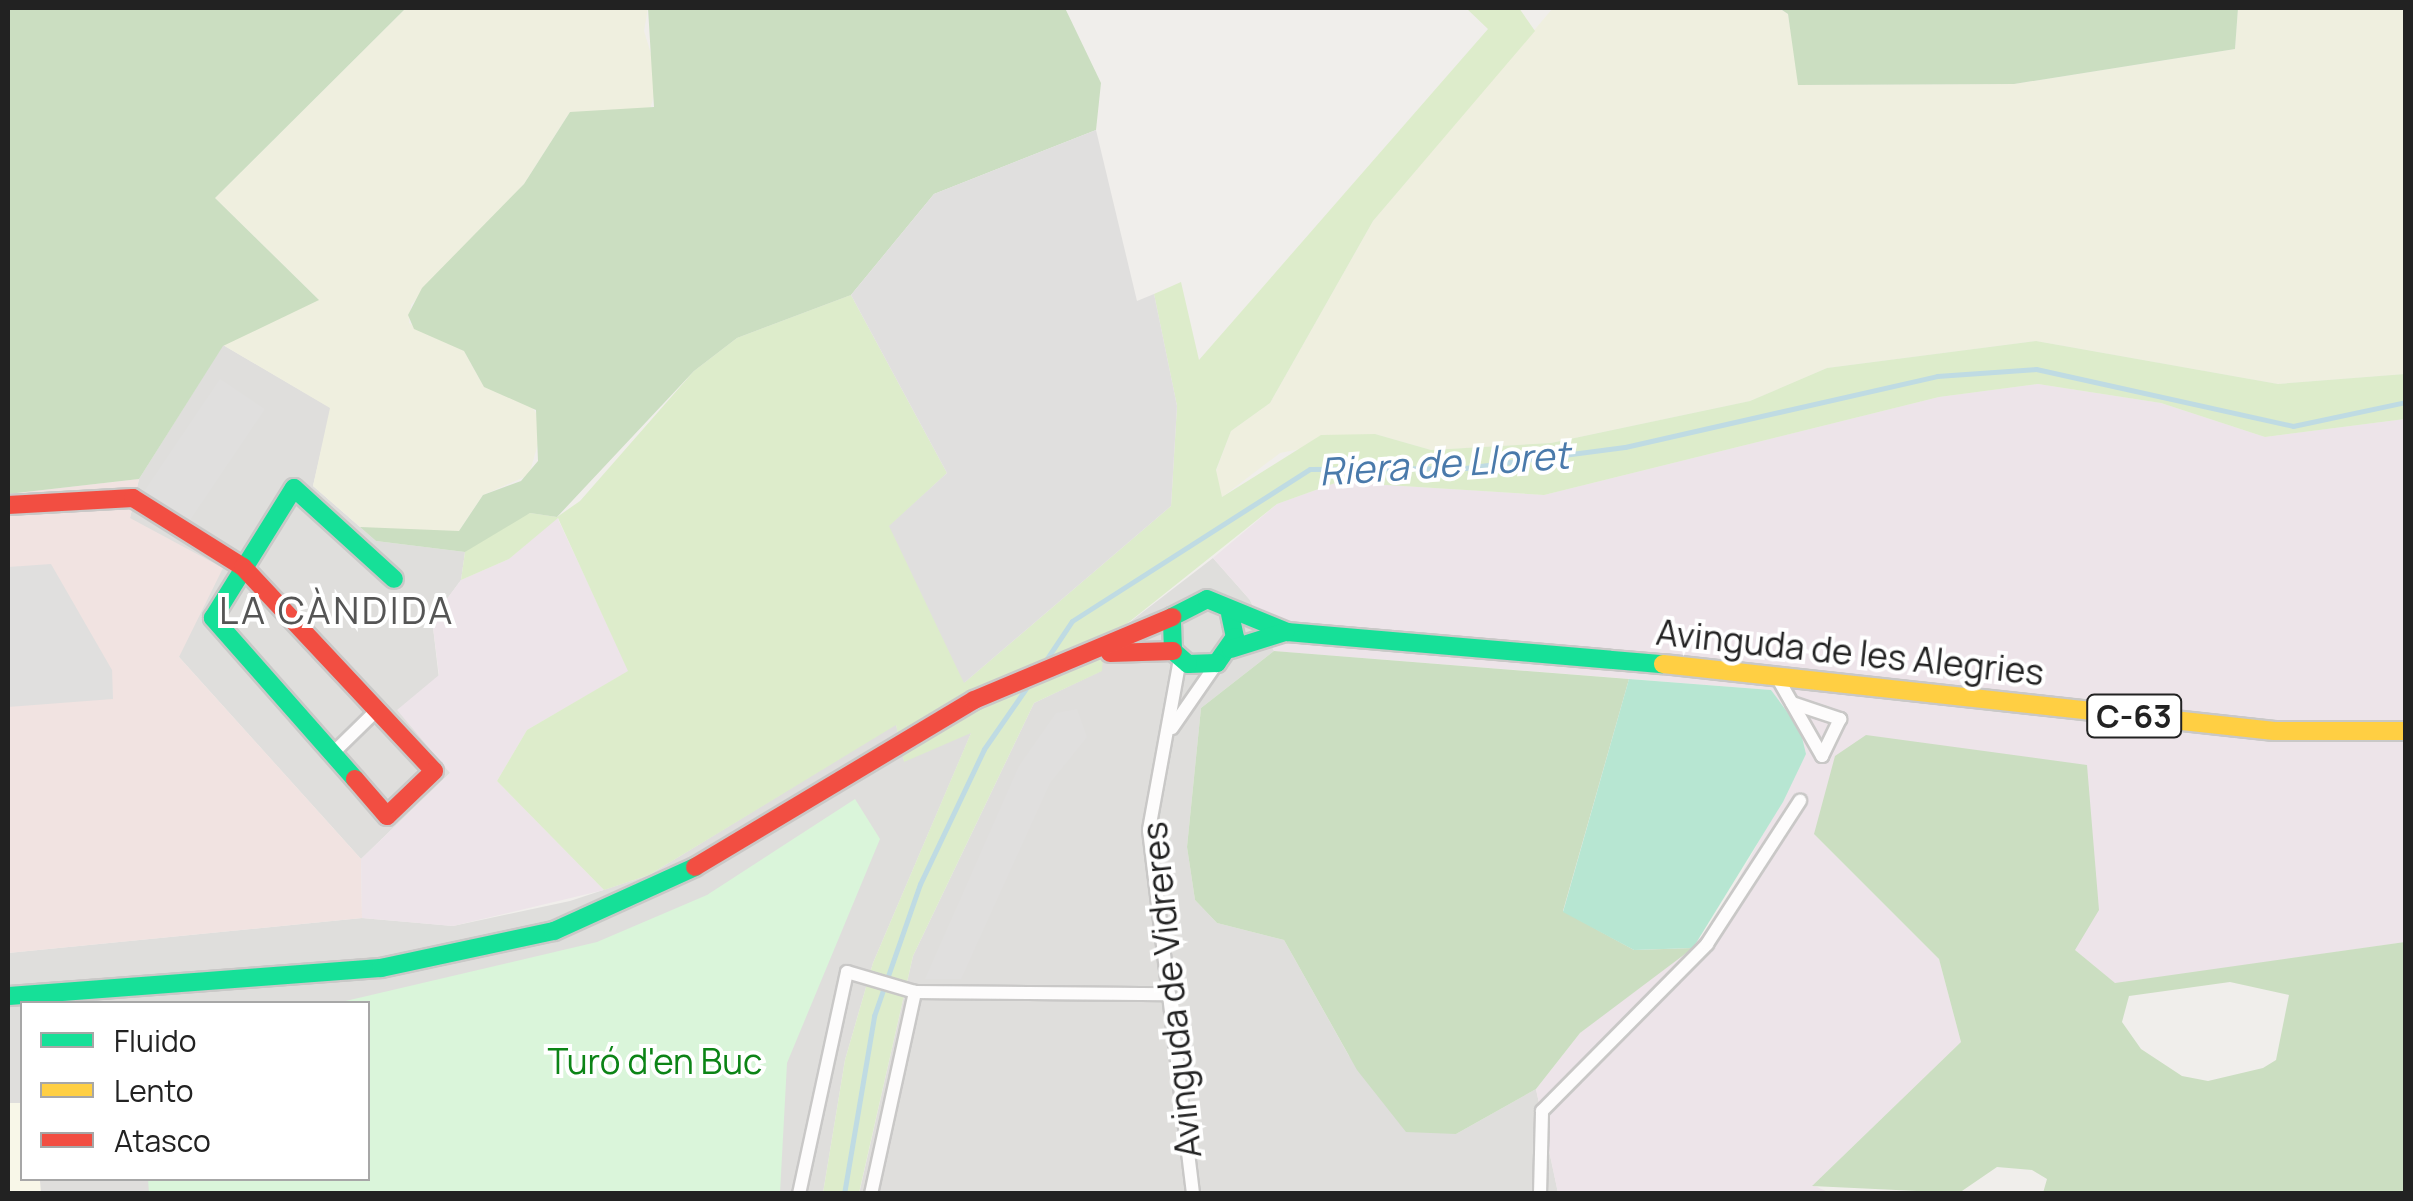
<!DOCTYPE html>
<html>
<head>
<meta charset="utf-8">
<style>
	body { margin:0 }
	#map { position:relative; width:2413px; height:1201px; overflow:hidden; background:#f0eeeb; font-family:Manrope,sans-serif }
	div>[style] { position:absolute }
	.residential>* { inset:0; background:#dfdedc }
	.commercial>* { inset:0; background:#f1e3e1 }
	.industrial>* { inset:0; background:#ede4e9 }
	.education>* { inset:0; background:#f8f7e8 }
	.farmland>* { inset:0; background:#efefdf }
	.grass>* { inset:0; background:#ddeccb }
	.forest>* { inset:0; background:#cbdec1 }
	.park>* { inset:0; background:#daf5da }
	.pitch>* { inset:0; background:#b7e6d2 }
	.parking>* { inset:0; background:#e0dfde; transform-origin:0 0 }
	.stream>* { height:5px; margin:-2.5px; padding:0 2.5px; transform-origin:2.5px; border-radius:2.5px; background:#bfdbe3 }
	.roads { filter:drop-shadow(2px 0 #c9c8c7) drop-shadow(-2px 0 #c9c8c7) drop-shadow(0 2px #c9c8c7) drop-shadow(0 -2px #c9c8c7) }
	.street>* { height:12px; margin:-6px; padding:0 6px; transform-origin:6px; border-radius:6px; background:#fdfcfc }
	.fast>* { height:18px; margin:-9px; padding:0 9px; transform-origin:9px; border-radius:9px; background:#16e098 }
	.slow>* { height:18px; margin:-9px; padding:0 9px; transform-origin:9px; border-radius:9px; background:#ffcf43 }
	.jam>* { height:18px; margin:-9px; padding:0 9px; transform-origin:9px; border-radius:9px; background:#f24e42 }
	span { translate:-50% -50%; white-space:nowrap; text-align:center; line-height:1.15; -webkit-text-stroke:8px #fff; paint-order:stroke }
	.shield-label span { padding:2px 8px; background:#fff; border:2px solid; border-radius:8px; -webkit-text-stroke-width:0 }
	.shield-label { font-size:32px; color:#222; font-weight:700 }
	.street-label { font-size:35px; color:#222 }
	.park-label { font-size:35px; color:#0c8416 }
	.water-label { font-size:38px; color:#4a7aab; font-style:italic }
	.neighbourhood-label { font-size:38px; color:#555; letter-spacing:2.5px }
	.frame { position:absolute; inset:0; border:10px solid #222; pointer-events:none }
	.legend { position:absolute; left:20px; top:1001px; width:350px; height:180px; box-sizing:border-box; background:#fff; border:2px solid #a7a7a7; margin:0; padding:12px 18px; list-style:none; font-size:30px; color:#222 }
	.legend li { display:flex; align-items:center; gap:20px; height:50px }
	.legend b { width:50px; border:2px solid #a7a7a7 }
</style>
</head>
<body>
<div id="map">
	<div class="residential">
		<div style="clip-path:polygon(223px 345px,331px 408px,313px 486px,376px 541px,465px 552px,461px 580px,432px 619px,450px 773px,361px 859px,179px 657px,130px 518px,139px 479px)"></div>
		<div style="clip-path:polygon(1213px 558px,1250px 600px,1274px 651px,1201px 708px,1187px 847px,1195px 900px,1217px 923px,1284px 940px,1349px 1056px,1456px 1134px,1536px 1089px,1558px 1193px,859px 1194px,913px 956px,1034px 703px,1101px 671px,1104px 642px)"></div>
		<div style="clip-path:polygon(evenodd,896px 724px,904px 761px,972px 731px,873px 963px,845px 1060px,823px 1193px,8px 1193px,8px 953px,362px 918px,453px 926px,570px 901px,649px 875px,896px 724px,22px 1004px,368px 1004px,368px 1178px,22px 1178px,22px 1004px)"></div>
	</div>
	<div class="commercial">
		<div style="clip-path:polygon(139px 479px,130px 518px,223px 568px,179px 657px,361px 859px,362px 918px,8px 953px,8px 494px)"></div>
	</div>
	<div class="industrial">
		<div style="clip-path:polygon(2038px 384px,2161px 403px,2265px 437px,2405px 419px,2405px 942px,2115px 984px,2075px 950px,1814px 834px,1939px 959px,1961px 1042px,1813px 1185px,1830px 1193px,1558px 1193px,1536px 1089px,1580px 1033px,1712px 928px,1806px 754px,1771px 690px,1274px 651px,1250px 600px,1213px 558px,1277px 504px,1338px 482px,1544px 495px,1939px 397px)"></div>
		<div style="clip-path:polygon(557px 517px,629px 671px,527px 730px,497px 781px,604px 890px,453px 926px,362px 918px,361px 859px,450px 773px,397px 710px,439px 675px,432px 619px,461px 580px,509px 559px)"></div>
	</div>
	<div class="education">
		<div style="clip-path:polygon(8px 1103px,22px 1103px,22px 1178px,40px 1181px,41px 1193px,8px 1193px)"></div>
	</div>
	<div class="farmland">
		<div style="clip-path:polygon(406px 8px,648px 8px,644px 31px,659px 80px,649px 112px,570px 112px,524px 184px,411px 305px,409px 323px,464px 351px,480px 380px,530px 403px,543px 426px,529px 475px,483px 495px,459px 531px,442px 535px,360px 527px,313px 486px,330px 408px,223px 345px,318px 299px,215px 198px)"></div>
		<div style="clip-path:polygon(1553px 8px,1778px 8px,1788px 14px,1799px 85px,2014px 84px,2235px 49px,2238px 8px,2405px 8px,2405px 374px,2278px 384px,2036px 341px,1827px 368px,1750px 401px,1551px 443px,1431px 450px,1375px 434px,1280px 453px,1221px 498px,1216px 471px,1231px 431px,1270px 403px,1373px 221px)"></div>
	</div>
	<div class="grass">
		<div style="clip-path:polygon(1466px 8px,1519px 8px,1535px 31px,1373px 221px,1270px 403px,1231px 431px,1216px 470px,1222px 497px,1321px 435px,1375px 434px,1431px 450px,1551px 443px,1750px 401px,1827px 368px,2036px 341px,2278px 384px,2405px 374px,2405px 419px,2265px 437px,2161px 403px,2038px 384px,1939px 397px,1544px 495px,1338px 482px,1277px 504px,1104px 642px,1102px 671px,1034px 703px,913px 956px,859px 1193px,823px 1193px,845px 1060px,873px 963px,971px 733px,904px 762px,896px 725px,649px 875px,604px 890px,497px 781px,527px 730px,628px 671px,558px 518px,509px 559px,461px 580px,465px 552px,496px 527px,530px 513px,557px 517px,580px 501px,694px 371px,737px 338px,851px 295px,947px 473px,890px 526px,965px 682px,1171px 506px,1177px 406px,1154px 294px,1181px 282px,1199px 360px,1488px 29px)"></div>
	</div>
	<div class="forest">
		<div style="clip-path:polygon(8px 8px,406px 8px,215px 198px,319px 300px,223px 346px,139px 479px,8px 494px)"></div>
		<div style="clip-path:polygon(648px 8px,1065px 8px,1101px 83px,1096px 130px,934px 194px,851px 295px,737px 338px,694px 371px,557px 517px,530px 513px,465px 552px,376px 541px,360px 527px,459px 531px,483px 495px,521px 481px,538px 461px,536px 410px,484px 387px,464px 351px,414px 329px,408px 315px,422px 288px,524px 184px,570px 112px,654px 107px)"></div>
		<div style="clip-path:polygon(1779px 8px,1778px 8px,2238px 8px,2235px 49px,2014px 84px,1798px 85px,1788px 14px)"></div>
		<div style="clip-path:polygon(1274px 651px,1629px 679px,1563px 911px,1634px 950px,1693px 948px,1580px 1033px,1536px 1089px,1456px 1134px,1406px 1132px,1357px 1070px,1284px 940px,1217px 923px,1195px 900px,1187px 847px,1201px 708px)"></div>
		<div style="clip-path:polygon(evenodd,1866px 735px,2087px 765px,2099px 910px,2075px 950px,2115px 983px,2405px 942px,2405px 1193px,2043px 1193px,2047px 1179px,2032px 1170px,1997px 1167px,1959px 1193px,1812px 1186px,1961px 1042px,1939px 959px,1814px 834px,1835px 756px,1866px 735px,2230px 982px,2289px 995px,2276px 1060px,2263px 1068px,2208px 1081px,2182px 1076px,2141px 1049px,2122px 1022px,2129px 996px,2230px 982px)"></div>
	</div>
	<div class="park">
		<div style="clip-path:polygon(855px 799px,880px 839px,787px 1063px,780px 1193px,149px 1193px,148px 1179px,368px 1178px,368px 1004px,337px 1003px,597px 942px,707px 895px)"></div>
	</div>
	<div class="pitch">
		<div style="clip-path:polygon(1629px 679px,1771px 690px,1800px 729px,1806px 754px,1783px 802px,1693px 948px,1634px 950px,1563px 912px)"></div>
	</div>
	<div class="parking">
		<div style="clip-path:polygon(1096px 130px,1137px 301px,1154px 294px,1177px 406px,1171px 506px,964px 683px,889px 526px,947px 473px,851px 295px,934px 194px)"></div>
		<div style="left:220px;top:379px;width:54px;height:137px;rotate:34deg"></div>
		<div style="clip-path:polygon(51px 564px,112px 670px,113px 699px,8px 707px,8px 567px)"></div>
		<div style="clip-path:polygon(1077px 709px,1087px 737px,1050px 783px,961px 979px,925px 979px,1019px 766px,1056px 713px)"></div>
	</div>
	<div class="stream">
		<div style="left:1044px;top:663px;width:50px;rotate:-56.3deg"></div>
		<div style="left:1072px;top:621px;width:282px;rotate:-32.6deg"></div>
		<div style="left:1310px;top:469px;width:155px;rotate:-0.4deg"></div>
		<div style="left:1465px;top:468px;width:161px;rotate:-7.5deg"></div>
		<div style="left:1625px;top:447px;width:320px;rotate:-12.8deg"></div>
		<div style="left:1937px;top:376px;width:99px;rotate:-4deg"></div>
		<div style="left:2036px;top:369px;width:263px;rotate:12.5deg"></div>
		<div style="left:2293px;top:426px;width:116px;rotate:-12deg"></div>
		<div style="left:844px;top:1194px;width:181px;rotate:-80.4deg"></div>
		<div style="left:874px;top:1016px;width:140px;rotate:-70.8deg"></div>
		<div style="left:920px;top:884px;width:149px;rotate:-64.6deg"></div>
		<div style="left:984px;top:749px;width:79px;rotate:-55.3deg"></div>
	</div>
	<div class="roads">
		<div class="street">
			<div style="left:1180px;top:659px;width:174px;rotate:100.3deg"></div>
			<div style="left:1149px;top:830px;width:367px;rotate:83.1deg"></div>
			<div style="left:1777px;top:677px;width:91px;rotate:60.3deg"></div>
			<div style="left:1792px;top:703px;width:51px;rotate:18.4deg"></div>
			<div style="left:1840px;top:719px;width:41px;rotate:115.9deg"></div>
			<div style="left:1172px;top:728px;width:79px;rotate:-55.3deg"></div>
			<div style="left:332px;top:754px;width:63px;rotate:-44.4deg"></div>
			<div style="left:799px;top:1194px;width:227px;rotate:-77.8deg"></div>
			<div style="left:847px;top:972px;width:71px;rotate:16.4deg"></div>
			<div style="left:915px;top:992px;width:254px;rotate:0.5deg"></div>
			<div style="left:871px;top:1194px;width:207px;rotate:-77.7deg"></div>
			<div style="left:1540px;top:1194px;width:83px;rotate:-88.6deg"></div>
			<div style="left:1542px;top:1111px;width:235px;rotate:-45.3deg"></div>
			<div style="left:1707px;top:944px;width:171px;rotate:-57deg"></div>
		</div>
		<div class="fast">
			<div style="left:1230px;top:614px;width:24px;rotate:78deg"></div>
			<div style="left:1235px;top:637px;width:32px;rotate:125deg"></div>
			<div style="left:1217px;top:663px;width:29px;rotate:178deg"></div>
			<div style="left:1188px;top:664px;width:20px;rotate:-139deg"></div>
			<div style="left:1173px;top:651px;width:34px;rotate:-92deg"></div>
			<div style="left:1172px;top:617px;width:39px;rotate:-27deg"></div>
			<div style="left:1207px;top:599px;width:87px;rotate:22.4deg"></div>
			<div style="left:1287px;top:632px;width:377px;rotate:4.9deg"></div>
			<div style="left:1231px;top:649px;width:57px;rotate:-17.5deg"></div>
			<div style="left:355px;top:779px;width:215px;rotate:-131.4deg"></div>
			<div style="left:213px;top:618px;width:153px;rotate:-58.1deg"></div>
			<div style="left:294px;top:488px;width:135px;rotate:42.3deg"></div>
			<div style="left:8px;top:996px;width:374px;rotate:-4.3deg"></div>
			<div style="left:381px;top:968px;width:177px;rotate:-12.1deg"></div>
			<div style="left:554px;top:931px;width:155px;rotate:-24.4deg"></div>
		</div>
		<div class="slow">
			<div style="left:1663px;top:664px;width:615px;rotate:6.26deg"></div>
			<div style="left:2274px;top:731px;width:132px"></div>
		</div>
		<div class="jam">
			<div style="left:8px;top:505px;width:125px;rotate:-3.2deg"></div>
			<div style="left:133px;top:498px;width:130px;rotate:32.1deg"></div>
			<div style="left:243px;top:567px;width:279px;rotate:46.9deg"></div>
			<div style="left:434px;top:771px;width:65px;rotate:136.2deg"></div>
			<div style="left:387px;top:816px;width:49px;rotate:-130.9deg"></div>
			<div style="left:1110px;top:653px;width:63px;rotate:-1.8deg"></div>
			<div style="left:695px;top:867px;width:325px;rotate:-30.9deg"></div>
			<div style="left:974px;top:700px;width:215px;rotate:-22.7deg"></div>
		</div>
	</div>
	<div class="shield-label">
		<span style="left:2134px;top:716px">C-63</span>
	</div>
	<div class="street-label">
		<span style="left:1850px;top:652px;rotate:6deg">Avinguda de les Alegries</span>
		<span style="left:1171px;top:990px;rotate:-96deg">Avinguda de Vidreres</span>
	</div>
	<div class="park-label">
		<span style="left:655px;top:1061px">Turó d'en Buc</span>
	</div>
	<div class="water-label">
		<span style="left:1444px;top:463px;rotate:-4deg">Riera de Lloret</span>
	</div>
	<div class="neighbourhood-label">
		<span style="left:337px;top:610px">LA CÀNDIDA</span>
	</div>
	<div class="frame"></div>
	<ul class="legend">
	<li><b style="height:12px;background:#16e098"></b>Fluido</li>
	<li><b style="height:12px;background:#ffcf43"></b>Lento</li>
	<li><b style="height:12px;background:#f24e42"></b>Atasco</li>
	</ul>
</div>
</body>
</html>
